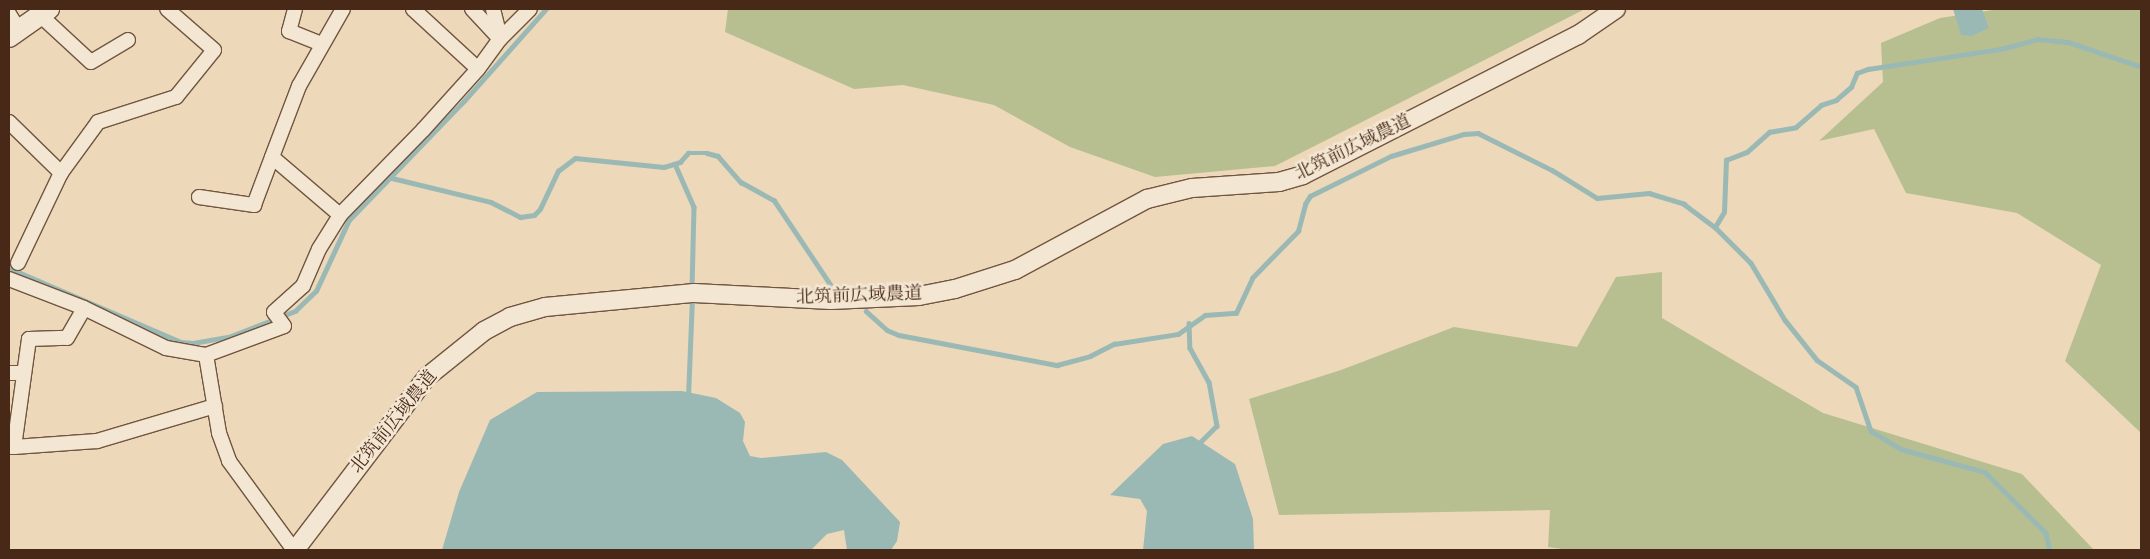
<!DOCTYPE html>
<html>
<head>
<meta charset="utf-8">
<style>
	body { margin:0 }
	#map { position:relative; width:2150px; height:559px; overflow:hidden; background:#edd8ba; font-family:Cardo,"Noto Serif JP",serif }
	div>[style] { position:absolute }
	.green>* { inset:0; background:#b7bf91 }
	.water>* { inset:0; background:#9ab9b5 }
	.stream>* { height:4.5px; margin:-2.25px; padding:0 2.25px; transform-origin:2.25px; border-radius:2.25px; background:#9ab9b5 }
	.roads { filter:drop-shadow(1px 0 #715540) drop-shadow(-1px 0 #715540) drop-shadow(0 1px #715540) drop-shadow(0 -1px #715540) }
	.minor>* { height:14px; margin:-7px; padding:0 7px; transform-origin:7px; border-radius:7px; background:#f3e6d2 }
	.tertiary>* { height:18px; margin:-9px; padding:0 9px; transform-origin:9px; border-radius:9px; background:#f3e6d2 }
	.secondary>* { height:20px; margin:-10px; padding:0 10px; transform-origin:10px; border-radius:10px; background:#f3e6d2 }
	span { translate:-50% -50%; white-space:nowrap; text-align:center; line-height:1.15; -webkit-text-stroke:5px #f3e6d2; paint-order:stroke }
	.street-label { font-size:18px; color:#482917 }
	.frame { position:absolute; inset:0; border:10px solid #482917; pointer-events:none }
</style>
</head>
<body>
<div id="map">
	<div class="green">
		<div style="clip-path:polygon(728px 9px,1585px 9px,1275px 166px,1155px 177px,1070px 147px,994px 105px,903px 85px,854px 89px,725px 32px)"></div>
		<div style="clip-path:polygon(1999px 9px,2141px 9px,2141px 433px,2065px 361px,2101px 265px,2017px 213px,1906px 193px,1874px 129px,1819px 141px,1883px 82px,1881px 43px,1940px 18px)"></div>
		<div style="clip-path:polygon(1662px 272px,1662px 318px,1823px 413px,2022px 474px,2094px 550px,1569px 550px,1548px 547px,1550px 510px,1279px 515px,1249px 399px,1341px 370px,1454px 327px,1577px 347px,1616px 277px)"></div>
	</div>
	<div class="water">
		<div style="clip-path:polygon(1953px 9px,1982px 9px,1989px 28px,1972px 36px,1961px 35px)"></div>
		<div style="clip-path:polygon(682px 391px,716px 398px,740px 413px,745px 422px,743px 441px,750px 456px,761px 458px,826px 452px,842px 460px,900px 522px,897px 541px,891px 550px,847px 550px,844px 530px,827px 534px,811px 550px,442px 550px,459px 492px,490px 420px,537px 392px)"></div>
		<div style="clip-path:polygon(1192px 436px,1235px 464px,1253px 519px,1254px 550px,1143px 550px,1147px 511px,1140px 499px,1110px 495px,1163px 444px)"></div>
	</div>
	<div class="stream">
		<div style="left:675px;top:164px;width:47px;rotate:66.2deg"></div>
		<div style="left:694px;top:207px;width:83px;rotate:91.4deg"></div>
		<div style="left:392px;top:178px;width:102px;rotate:13.6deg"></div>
		<div style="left:491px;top:202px;width:33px;rotate:27deg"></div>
		<div style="left:520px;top:217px;width:14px;rotate:-8deg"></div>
		<div style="left:534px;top:215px;width:8px;rotate:-45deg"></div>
		<div style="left:540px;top:209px;width:42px;rotate:-64.7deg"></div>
		<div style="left:558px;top:171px;width:21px;rotate:-37deg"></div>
		<div style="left:575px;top:158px;width:89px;rotate:5.8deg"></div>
		<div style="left:664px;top:167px;width:17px;rotate:-17deg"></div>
		<div style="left:680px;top:162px;width:12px;rotate:-48deg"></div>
		<div style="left:688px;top:153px;width:19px"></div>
		<div style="left:707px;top:153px;width:11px;rotate:15deg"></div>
		<div style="left:718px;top:156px;width:35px;rotate:49deg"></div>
		<div style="left:741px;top:182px;width:38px;rotate:29deg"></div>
		<div style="left:774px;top:200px;width:102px;rotate:56.2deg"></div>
		<div style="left:1715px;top:227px;width:17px;rotate:-59deg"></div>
		<div style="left:1724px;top:212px;width:52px;rotate:-87.8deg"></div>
		<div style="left:1726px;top:160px;width:22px;rotate:-21deg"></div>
		<div style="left:1747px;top:152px;width:30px;rotate:-42deg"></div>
		<div style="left:1769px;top:132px;width:27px;rotate:-10deg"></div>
		<div style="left:1796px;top:127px;width:33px;rotate:-41deg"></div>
		<div style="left:1821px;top:105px;width:16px;rotate:-18deg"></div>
		<div style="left:1836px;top:100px;width:20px;rotate:-41deg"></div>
		<div style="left:1851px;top:87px;width:15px;rotate:-67deg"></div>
		<div style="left:1857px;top:73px;width:12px;rotate:-20deg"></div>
		<div style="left:1868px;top:69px;width:134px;rotate:-8.6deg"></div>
		<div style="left:2001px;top:49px;width:38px;rotate:-15deg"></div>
		<div style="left:2038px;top:39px;width:30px;rotate:6deg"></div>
		<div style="left:2068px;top:42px;width:75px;rotate:18.7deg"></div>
		<div style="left:9px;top:268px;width:187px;rotate:23.3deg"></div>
		<div style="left:181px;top:342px;width:12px;rotate:5deg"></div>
		<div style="left:193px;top:343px;width:39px;rotate:-10deg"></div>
		<div style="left:231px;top:336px;width:69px;rotate:-21.3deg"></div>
		<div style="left:295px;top:311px;width:29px;rotate:-44deg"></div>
		<div style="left:316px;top:291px;width:78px;rotate:-65.1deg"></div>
		<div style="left:349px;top:220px;width:165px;rotate:-46deg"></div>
		<div style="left:464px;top:101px;width:123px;rotate:-48.3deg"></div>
		<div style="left:866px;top:311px;width:28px;rotate:42deg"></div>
		<div style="left:887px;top:330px;width:13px;rotate:23deg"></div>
		<div style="left:899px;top:335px;width:161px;rotate:10.8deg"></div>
		<div style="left:1057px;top:365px;width:34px;rotate:-15deg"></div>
		<div style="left:1090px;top:356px;width:27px;rotate:-27deg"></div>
		<div style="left:1114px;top:344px;width:65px;rotate:-8.9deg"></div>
		<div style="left:1178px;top:334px;width:33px;rotate:-35deg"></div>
		<div style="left:1205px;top:315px;width:31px;rotate:-4deg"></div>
		<div style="left:1236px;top:313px;width:38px;rotate:-65deg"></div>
		<div style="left:1252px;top:278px;width:66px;rotate:-45.6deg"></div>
		<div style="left:1298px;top:231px;width:28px;rotate:-75deg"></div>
		<div style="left:1305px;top:204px;width:9px;rotate:-58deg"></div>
		<div style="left:1310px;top:196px;width:90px;rotate:-26.3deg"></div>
		<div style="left:1391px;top:156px;width:76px;rotate:-16.8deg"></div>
		<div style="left:1464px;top:134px;width:14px;rotate:-4deg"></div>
		<div style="left:1478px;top:133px;width:83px;rotate:26.6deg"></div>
		<div style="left:1552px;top:170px;width:53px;rotate:31.9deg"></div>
		<div style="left:1597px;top:198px;width:52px;rotate:-5.5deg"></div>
		<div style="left:1649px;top:193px;width:37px;rotate:17deg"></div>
		<div style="left:1684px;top:204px;width:40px;rotate:37deg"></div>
		<div style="left:1716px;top:228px;width:49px;rotate:45deg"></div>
		<div style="left:1751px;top:263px;width:66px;rotate:59.2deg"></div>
		<div style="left:1785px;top:320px;width:51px;rotate:51.3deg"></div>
		<div style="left:1817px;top:360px;width:47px;rotate:34.7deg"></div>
		<div style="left:1856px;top:387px;width:46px;rotate:71.2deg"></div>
		<div style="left:1871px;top:431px;width:35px;rotate:31deg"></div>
		<div style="left:1901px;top:449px;width:87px;rotate:15.3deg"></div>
		<div style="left:1985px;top:472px;width:86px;rotate:45deg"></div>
		<div style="left:2046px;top:533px;width:17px;rotate:77deg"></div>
		<div style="left:1189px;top:323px;width:25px;rotate:88deg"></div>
		<div style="left:1190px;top:348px;width:39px;rotate:61deg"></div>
		<div style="left:1209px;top:382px;width:45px;rotate:79.7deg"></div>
		<div style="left:1217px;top:426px;width:27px;rotate:135deg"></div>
		<div style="left:688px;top:397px;width:99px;rotate:-87.7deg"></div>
	</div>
	<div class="roads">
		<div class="minor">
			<div style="left:295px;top:9px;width:23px;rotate:105deg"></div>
			<div style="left:289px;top:31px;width:35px;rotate:22deg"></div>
			<div style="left:413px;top:9px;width:88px;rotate:42.7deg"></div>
			<div style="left:472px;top:9px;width:41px;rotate:47deg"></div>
			<div style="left:493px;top:9px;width:30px;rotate:76deg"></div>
			<div style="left:9px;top:14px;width:19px;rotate:58deg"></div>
			<div style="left:40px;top:15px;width:69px;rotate:42.7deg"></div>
			<div style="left:91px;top:62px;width:43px;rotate:-30.7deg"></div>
			<div style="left:9px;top:122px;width:73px;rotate:44.4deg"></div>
			<div style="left:61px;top:173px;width:63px;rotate:-54deg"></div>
			<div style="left:98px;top:122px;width:82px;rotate:-17.8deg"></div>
			<div style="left:176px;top:97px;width:60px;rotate:-51deg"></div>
			<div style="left:214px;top:50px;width:62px;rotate:-138.9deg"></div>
			<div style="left:199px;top:197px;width:56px;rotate:8.3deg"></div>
			<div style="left:254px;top:205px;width:51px;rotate:-69.4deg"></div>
			<div style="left:340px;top:215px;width:89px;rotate:-139.5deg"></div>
			<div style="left:272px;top:157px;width:76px;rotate:-69.2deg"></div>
			<div style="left:299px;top:86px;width:89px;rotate:-60.3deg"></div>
			<div style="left:18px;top:263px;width:100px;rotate:-64.5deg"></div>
			<div style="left:9px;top:279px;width:80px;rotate:21.1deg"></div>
			<div style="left:84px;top:308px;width:91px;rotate:26deg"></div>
			<div style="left:166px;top:348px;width:41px;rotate:9.9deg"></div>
			<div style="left:206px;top:355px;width:83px;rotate:-20.4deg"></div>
			<div style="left:284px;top:326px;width:17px;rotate:-126deg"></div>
			<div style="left:274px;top:312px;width:39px;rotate:-42deg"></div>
			<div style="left:303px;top:286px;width:40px;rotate:-66.6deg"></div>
			<div style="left:319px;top:249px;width:40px;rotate:-58deg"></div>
			<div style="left:340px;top:215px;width:119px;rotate:-45.7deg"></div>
			<div style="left:423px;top:130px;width:82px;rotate:-48deg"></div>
			<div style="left:478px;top:69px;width:37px;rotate:-54deg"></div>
			<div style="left:500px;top:39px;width:42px;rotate:-45deg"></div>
			<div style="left:206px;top:355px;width:79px;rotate:80.5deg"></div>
			<div style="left:219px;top:433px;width:30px;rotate:70deg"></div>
			<div style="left:229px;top:461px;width:110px;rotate:53.9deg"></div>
			<div style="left:9px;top:373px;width:15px"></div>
			<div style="left:9px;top:447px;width:5px"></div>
			<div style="left:14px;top:447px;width:109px;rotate:-82.1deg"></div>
			<div style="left:29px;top:339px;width:38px;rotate:-2deg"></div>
			<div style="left:67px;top:338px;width:34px;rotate:-60deg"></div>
			<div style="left:14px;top:447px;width:83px;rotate:-4.1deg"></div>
			<div style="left:97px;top:441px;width:123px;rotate:-16.5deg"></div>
		</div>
		<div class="tertiary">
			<div style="left:295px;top:550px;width:218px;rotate:-52.7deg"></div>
			<div style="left:427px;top:377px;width:73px;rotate:-38.9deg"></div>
			<div style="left:484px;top:331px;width:30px;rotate:-28deg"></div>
			<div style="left:510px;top:317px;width:36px;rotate:-16deg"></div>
			<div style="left:545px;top:307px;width:150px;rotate:-5.4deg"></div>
			<div style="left:694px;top:293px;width:137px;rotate:2.9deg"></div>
			<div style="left:831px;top:300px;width:88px;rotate:-2.6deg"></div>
			<div style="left:919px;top:296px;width:37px;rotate:-11deg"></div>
			<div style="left:955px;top:289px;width:63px;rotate:-17.6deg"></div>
			<div style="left:1015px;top:270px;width:150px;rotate:-28.3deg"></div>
			<div style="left:1147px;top:199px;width:46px;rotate:-13.7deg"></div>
			<div style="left:1192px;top:188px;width:87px;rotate:-3.9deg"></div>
			<div style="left:1279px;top:182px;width:25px;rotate:-16deg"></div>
			<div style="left:1303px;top:175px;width:309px;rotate:-27deg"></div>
			<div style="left:1578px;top:35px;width:46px;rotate:-34.4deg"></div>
		</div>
		<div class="secondary">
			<div style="left:9px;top:37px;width:49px;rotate:-35deg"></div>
		</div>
	</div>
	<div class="street-label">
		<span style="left:1353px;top:148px;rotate:-26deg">北筑前広域農道</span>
		<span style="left:859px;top:296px;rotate:-2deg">北筑前広域農道</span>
		<span style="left:394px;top:422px;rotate:-51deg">北筑前広域農道</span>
	</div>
	<div class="frame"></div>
</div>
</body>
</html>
